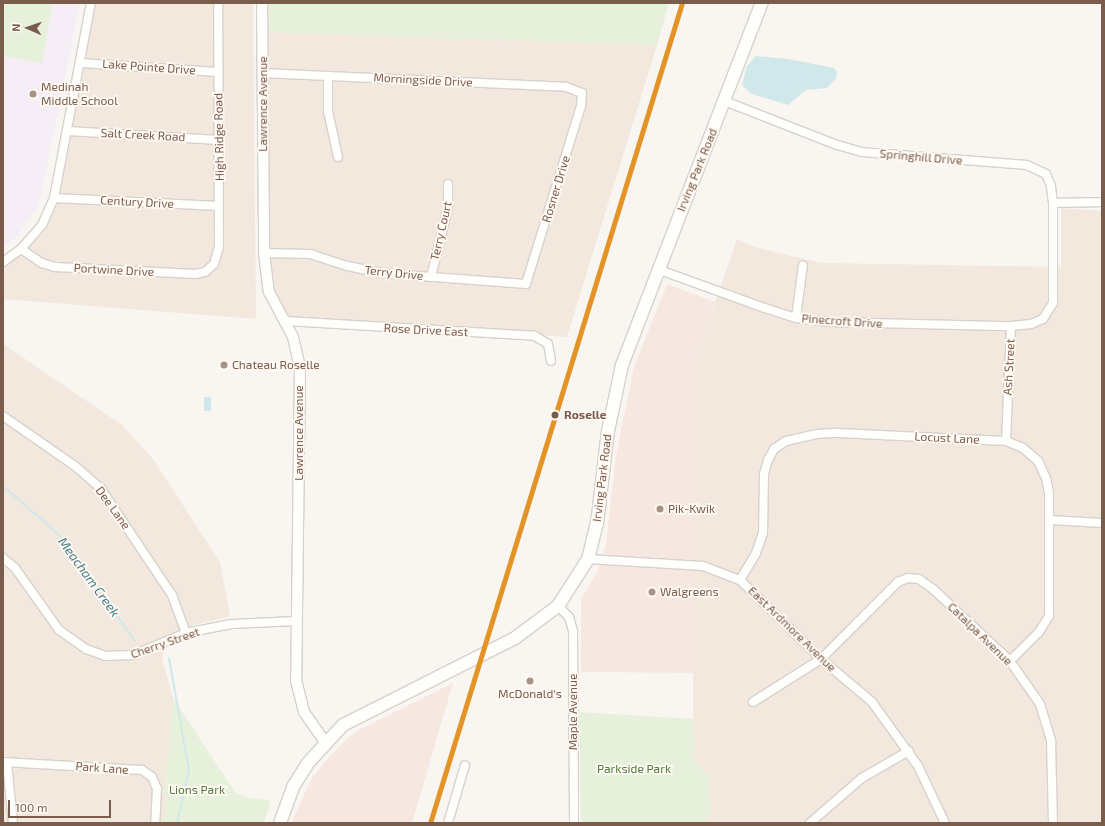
<!DOCTYPE html>
<html>
<head>
<meta charset="utf-8">
<style>
	body { margin:0 }
	#map { position:relative; width:1105px; height:826px; overflow:hidden; background:#f9f5f0; font-family:"Exo 2",sans-serif }
	div>[style] { position:absolute }
	.residential>* { inset:0; background:#f2e8de }
	.commercial>* { inset:0; background:#f6e8e1 }
	.education>* { inset:0; background:#f6eef6 }
	.green>* { inset:0; background:#e7f0db }
	.water>* { inset:0; background:#d0e8ea; transform-origin:0 0 }
	.stream>* { height:2px; margin:-1px; padding:0 1px; transform-origin:1px; border-radius:1px; background:#d0e8ea }
	.roads { filter:drop-shadow(1px 0 #d7d1cb) drop-shadow(-1px 0 #d7d1cb) drop-shadow(0 1px #d7d1cb) drop-shadow(0 -1px #d7d1cb) }
	.minor>* { height:8px; margin:-4px; padding:0 4px; transform-origin:4px; border-radius:4px; background:#fefefd }
	.tertiary>* { height:10px; margin:-5px; padding:0 5px; transform-origin:5px; border-radius:5px; background:#fefefd }
	.secondary>* { height:12px; margin:-6px; padding:0 6px; transform-origin:6px; border-radius:6px; background:#fefefd }
	.rail-1>* { height:5px; margin:-2.5px; padding:0 2.5px; transform-origin:2.5px; border-radius:2.5px; background:#e49427 }
	.dots>* { width:11px; height:11px; translate:-50% -50%; box-sizing:border-box; border:2px solid #fffaf3; border-radius:50% }
	span { translate:-50% -50%; white-space:nowrap; text-align:center; line-height:1.15; -webkit-text-stroke:3.5px #fffaf3; paint-order:stroke }
	.street-label { font-size:12px; color:#7a5c4d }
	.poi-label { font-size:12px; color:#7a5c4d }
	.left { translate:0 -50%; text-align:left }
	.stop-label { font-size:12px; color:#7a5c4d; font-weight:700 }
	.park-label { font-size:12px; color:#537a41 }
	.water-label { font-size:13px; color:#437c86; font-style:italic }
	.frame { position:absolute; inset:0; border:4px solid #7a5c4d; pointer-events:none }
	.north { position:absolute; left:8px; top:8px; width:40px; height:40px; -webkit-text-stroke:3px #fffaf3; paint-order:stroke; rotate:272deg; font-size:11px; font-weight:700; line-height:16px; text-align:center; color:#7a5c4d }
	.north::after { content:''; display:block; margin:auto; width:14px; height:18px; background:#7a5c4d; clip-path:polygon(50% 0,100% 100%,50% 72%,0 100%) }
	.scale { position:absolute; left:8px; top:800px; width:103px; height:18px; box-sizing:border-box; border:2px solid #7a5c4d; border-top:0; padding-left:5px; font-size:12px; line-height:14px; white-space:nowrap; color:#7a5c4d; -webkit-text-stroke:3px #fffaf3; paint-order:stroke }
</style>
</head>
<body>
<div id="map">
	<div class="residential">
		<div style="clip-path:polygon(96px 3px,253px 3px,256px 319px,3px 299px,3px 268px,32px 243px,47px 224px,58px 203px)"></div>
		<div style="clip-path:polygon(264px 32px,657px 45px,567px 337px,287px 319px,271px 291px,266px 256px)"></div>
		<div style="clip-path:polygon(1061px 208px,1102px 211px,1102px 823px,707px 823px,710px 808px,701px 769px,694px 763px,693px 719px,693px 367px,737px 239px,755px 247px,821px 263px,1061px 267px)"></div>
		<div style="clip-path:polygon(3px 344px,122px 425px,153px 459px,220px 562px,230px 616px,191px 626px,165px 649px,162px 658px,173px 698px,251px 823px,3px 823px)"></div>
	</div>
	<div class="commercial">
		<div style="clip-path:polygon(667px 284px,715px 302px,693px 367px,693px 673px,581px 672px,581px 599px,598px 570px,606px 544px,616px 455px,634px 367px)"></div>
		<div style="clip-path:polygon(453px 683px,412px 823px,291px 823px,312px 778px,329px 757px,348px 738px,359px 730px)"></div>
	</div>
	<div class="education">
		<div style="clip-path:polygon(3px 3px,80px 3px,39px 205px,18px 236px,3px 247px)"></div>
	</div>
	<div class="green">
		<div style="clip-path:polygon(3px 3px,53px 3px,42px 63px,3px 56px)"></div>
		<div style="clip-path:polygon(265px 3px,669px 3px,657px 45px,264px 32px)"></div>
		<div style="clip-path:polygon(173px 698px,235px 792px,245px 797px,271px 801px,264px 823px,155px 823px,155px 820px,164px 821px,166px 794px,160px 793px,166px 781px)"></div>
		<div style="clip-path:polygon(579px 712px,693px 719px,694px 763px,709px 774px,710px 808px,707px 823px,581px 823px)"></div>
	</div>
	<div class="water">
		<div style="clip-path:polygon(756px 56px,788px 59px,834px 68px,837px 72px,836px 78px,827px 88px,806px 90px,788px 105px,752px 94px,742px 85px,747px 66px)"></div>
		<div style="left:204px;top:397px;width:7px;height:14px"></div>
	</div>
	<div class="stream">
		<div style="left:3px;top:486px;width:81px;rotate:41deg"></div>
		<div style="left:64px;top:539px;width:124px;rotate:55.2deg"></div>
		<div style="left:169px;top:658px;width:114px;rotate:79.9deg"></div>
		<div style="left:189px;top:770px;width:54px;rotate:102.8deg"></div>
	</div>
	<div class="roads">
		<div class="minor">
			<div style="left:81px;top:63px;width:137px;rotate:3.8deg"></div>
			<div style="left:262px;top:73px;width:304px;rotate:2.6deg"></div>
			<div style="left:566px;top:87px;width:17px;rotate:21deg"></div>
			<div style="left:582px;top:93px;width:13px;rotate:94deg"></div>
			<div style="left:581px;top:106px;width:186px;rotate:107.2deg"></div>
			<div style="left:526px;top:284px;width:145px;rotate:-175.7deg"></div>
			<div style="left:381px;top:273px;width:35px;rotate:-168deg"></div>
			<div style="left:347px;top:266px;width:38px;rotate:-162deg"></div>
			<div style="left:311px;top:254px;width:47px;rotate:-178.8deg"></div>
			<div style="left:328px;top:76px;width:35px;rotate:90deg"></div>
			<div style="left:328px;top:111px;width:47px;rotate:77.7deg"></div>
			<div style="left:68px;top:131px;width:151px;rotate:3.4deg"></div>
			<div style="left:54px;top:198px;width:165px;rotate:2.8deg"></div>
			<div style="left:1053px;top:203px;width:49px;rotate:-1.2deg"></div>
			<div style="left:21px;top:249px;width:25px;rotate:34deg"></div>
			<div style="left:42px;top:263px;width:14px;rotate:17deg"></div>
			<div style="left:55px;top:267px;width:141px;rotate:2.8deg"></div>
			<div style="left:196px;top:274px;width:9px;rotate:-13deg"></div>
			<div style="left:205px;top:272px;width:12px;rotate:-42deg"></div>
			<div style="left:214px;top:264px;width:18px;rotate:-74deg"></div>
			<div style="left:219px;top:247px;width:244px;rotate:-90.2deg"></div>
			<div style="left:3px;top:262px;width:22px;rotate:-36deg"></div>
			<div style="left:21px;top:249px;width:32px;rotate:-49deg"></div>
			<div style="left:42px;top:225px;width:30px;rotate:-66deg"></div>
			<div style="left:54px;top:198px;width:198px;rotate:-79.3deg"></div>
			<div style="left:657px;top:269px;width:115px;rotate:19.9deg"></div>
			<div style="left:765px;top:308px;width:33px;rotate:18deg"></div>
			<div style="left:796px;top:318px;width:33px;rotate:7deg"></div>
			<div style="left:829px;top:322px;width:182px;rotate:1.3deg"></div>
			<div style="left:1011px;top:326px;width:20px;rotate:-6deg"></div>
			<div style="left:1031px;top:324px;width:13px;rotate:-23deg"></div>
			<div style="left:1043px;top:319px;width:19px;rotate:-58deg"></div>
			<div style="left:1053px;top:303px;width:100px;rotate:-90deg"></div>
			<div style="left:1053px;top:203px;width:17px;rotate:-97deg"></div>
			<div style="left:1051px;top:186px;width:13px;rotate:-113deg"></div>
			<div style="left:1046px;top:174px;width:21px;rotate:-155deg"></div>
			<div style="left:1027px;top:165px;width:166px;rotate:-175.5deg"></div>
			<div style="left:862px;top:152px;width:26px;rotate:-164deg"></div>
			<div style="left:837px;top:145px;width:121px;rotate:-158.7deg"></div>
			<div style="left:431px;top:277px;width:72px;rotate:-76.3deg"></div>
			<div style="left:448px;top:207px;width:23px;rotate:-90deg"></div>
			<div style="left:796px;top:318px;width:53px;rotate:-82.5deg"></div>
			<div style="left:286px;top:321px;width:249px;rotate:3.4deg"></div>
			<div style="left:535px;top:336px;width:15px;rotate:32deg"></div>
			<div style="left:548px;top:344px;width:17px;rotate:80deg"></div>
			<div style="left:3px;top:416px;width:88px;rotate:34.8deg"></div>
			<div style="left:75px;top:466px;width:35px;rotate:41deg"></div>
			<div style="left:101px;top:489px;width:128px;rotate:56.2deg"></div>
			<div style="left:172px;top:595px;width:40px;rotate:69.8deg"></div>
			<div style="left:1006px;top:441px;width:115px;rotate:-87.5deg"></div>
			<div style="left:1050px;top:520px;width:52px;rotate:3.3deg"></div>
			<div style="left:3px;top:558px;width:16px;rotate:40deg"></div>
			<div style="left:15px;top:568px;width:76px;rotate:54.6deg"></div>
			<div style="left:59px;top:630px;width:33px;rotate:35deg"></div>
			<div style="left:86px;top:649px;width:20px;rotate:20deg"></div>
			<div style="left:105px;top:656px;width:28px;rotate:-2deg"></div>
			<div style="left:133px;top:655px;width:57px;rotate:-22.5deg"></div>
			<div style="left:186px;top:633px;width:46px;rotate:-11.3deg"></div>
			<div style="left:231px;top:624px;width:66px;rotate:-2.6deg"></div>
			<div style="left:588px;top:559px;width:115px;rotate:3.5deg"></div>
			<div style="left:703px;top:566px;width:40px;rotate:21deg"></div>
			<div style="left:740px;top:580px;width:113px;rotate:44.3deg"></div>
			<div style="left:821px;top:659px;width:67px;rotate:40.1deg"></div>
			<div style="left:872px;top:702px;width:79px;rotate:54.3deg"></div>
			<div style="left:918px;top:766px;width:63px;rotate:64.7deg"></div>
			<div style="left:740px;top:580px;width:31px;rotate:-59deg"></div>
			<div style="left:756px;top:553px;width:21px;rotate:-71deg"></div>
			<div style="left:763px;top:533px;width:59px;rotate:-89deg"></div>
			<div style="left:764px;top:474px;width:15px;rotate:-74deg"></div>
			<div style="left:768px;top:460px;width:13px;rotate:-61deg"></div>
			<div style="left:774px;top:449px;width:14px;rotate:-34deg"></div>
			<div style="left:786px;top:441px;width:31px;rotate:-13deg"></div>
			<div style="left:816px;top:434px;width:22px;rotate:-3deg"></div>
			<div style="left:838px;top:433px;width:168px;rotate:2.7deg"></div>
			<div style="left:1006px;top:441px;width:18px;rotate:22deg"></div>
			<div style="left:1023px;top:448px;width:20px;rotate:41deg"></div>
			<div style="left:1038px;top:461px;width:19px;rotate:65deg"></div>
			<div style="left:1046px;top:478px;width:16px;rotate:79deg"></div>
			<div style="left:1049px;top:494px;width:122px;rotate:90deg"></div>
			<div style="left:1049px;top:616px;width:19px;rotate:122deg"></div>
			<div style="left:1039px;top:632px;width:41px;rotate:135deg"></div>
			<div style="left:558px;top:606px;width:16px;rotate:45deg"></div>
			<div style="left:569px;top:617px;width:15px;rotate:74deg"></div>
			<div style="left:573px;top:631px;width:192px;rotate:89.7deg"></div>
			<div style="left:753px;top:702px;width:80px;rotate:-32.3deg"></div>
			<div style="left:821px;top:659px;width:109px;rotate:-45deg"></div>
			<div style="left:898px;top:582px;width:11px;rotate:-22deg"></div>
			<div style="left:908px;top:578px;width:11px;rotate:5deg"></div>
			<div style="left:919px;top:579px;width:17px;rotate:36deg"></div>
			<div style="left:933px;top:589px;width:105px;rotate:43.1deg"></div>
			<div style="left:1010px;top:661px;width:52px;rotate:55.1deg"></div>
			<div style="left:1040px;top:704px;width:39px;rotate:73deg"></div>
			<div style="left:1051px;top:741px;width:82px;rotate:88.6deg"></div>
			<div style="left:3px;top:762px;width:139px;rotate:3.3deg"></div>
			<div style="left:142px;top:770px;width:12px;rotate:35deg"></div>
			<div style="left:152px;top:777px;width:13px;rotate:67deg"></div>
			<div style="left:157px;top:789px;width:34px;rotate:93deg"></div>
			<div style="left:7px;top:762px;width:61px;rotate:84.4deg"></div>
			<div style="left:448px;top:823px;width:60px;rotate:-73.7deg"></div>
			<div style="left:810px;top:823px;width:69px;rotate:-40.9deg"></div>
			<div style="left:862px;top:778px;width:54px;rotate:-29.9deg"></div>
		</div>
		<div class="tertiary">
			<div style="left:262px;top:3px;width:250px;rotate:89.5deg"></div>
			<div style="left:264px;top:253px;width:39px;rotate:83deg"></div>
			<div style="left:269px;top:292px;width:51px;rotate:61.9deg"></div>
			<div style="left:293px;top:337px;width:31px;rotate:77deg"></div>
			<div style="left:300px;top:367px;width:313px;rotate:90.7deg"></div>
			<div style="left:296px;top:680px;width:33px;rotate:76deg"></div>
			<div style="left:304px;top:712px;width:37px;rotate:55deg"></div>
		</div>
		<div class="secondary">
			<div style="left:280px;top:823px;width:38px;rotate:-70deg"></div>
			<div style="left:293px;top:787px;width:28px;rotate:-58deg"></div>
			<div style="left:308px;top:763px;width:52px;rotate:-47.4deg"></div>
			<div style="left:343px;top:725px;width:193px;rotate:-26.8deg"></div>
			<div style="left:515px;top:638px;width:54px;rotate:-36.7deg"></div>
			<div style="left:558px;top:606px;width:56px;rotate:-57.4deg"></div>
			<div style="left:588px;top:559px;width:36px;rotate:-76deg"></div>
			<div style="left:597px;top:524px;width:94px;rotate:-83.3deg"></div>
			<div style="left:608px;top:431px;width:67px;rotate:-78deg"></div>
			<div style="left:622px;top:365px;width:388px;rotate:-68.9deg"></div>
		</div>
	</div>
	<div class="rail-1">
		<div style="left:430px;top:823px;width:858px;rotate:-72.92deg"></div>
	</div>
	<div class="dots">
		<div style="left:33px;top:94px;background:#a69286"></div>
		<div style="left:224px;top:365px;background:#a69286"></div>
		<div style="left:555px;top:415px;background:#7a5c4d"></div>
		<div style="left:660px;top:509px;background:#a69286"></div>
		<div style="left:652px;top:592px;background:#a69286"></div>
		<div style="left:530px;top:681px;background:#a69286"></div>
	</div>
	<div class="street-label">
		<span style="left:149px;top:67px;rotate:4deg">Lake Pointe Drive</span>
		<span style="left:423px;top:80px;rotate:3deg">Morningside Drive</span>
		<span style="left:263px;top:104px;rotate:-90deg">Lawrence Avenue</span>
		<span style="left:143px;top:135px;rotate:3deg">Salt Creek Road</span>
		<span style="left:219px;top:137px;rotate:-91deg">High Ridge Road</span>
		<span style="left:921px;top:157px;rotate:5deg">Springhill Drive</span>
		<span style="left:697px;top:170px;rotate:-68deg">Irving Park Road</span>
		<span style="left:556px;top:189px;rotate:-73deg">Rosner Drive</span>
		<span style="left:137px;top:202px;rotate:3deg">Century Drive</span>
		<span style="left:441px;top:231px;rotate:-77deg">Terry Court</span>
		<span style="left:114px;top:270px;rotate:3deg">Portwine Drive</span>
		<span style="left:394px;top:273px;rotate:6deg">Terry Drive</span>
		<span style="left:842px;top:321px;rotate:4deg">Pinecroft Drive</span>
		<span style="left:426px;top:330px;rotate:3deg">Rose Drive East</span>
		<span style="left:1009px;top:367px;rotate:-87deg">Ash Street</span>
		<span style="left:299px;top:433px;rotate:-90deg">Lawrence Avenue</span>
		<span style="left:947px;top:438px;rotate:3deg">Locust Lane</span>
		<span style="left:602px;top:478px;rotate:-83deg">Irving Park Road</span>
		<span style="left:113px;top:508px;rotate:54deg">Dee Lane</span>
		<span style="left:792px;top:629px;rotate:44deg">East Ardmore Avenue</span>
		<span style="left:980px;top:634px;rotate:44deg">Catalpa Avenue</span>
		<span style="left:165px;top:643px;rotate:-19deg">Cherry Street</span>
		<span style="left:573px;top:712px;rotate:-90deg">Maple Avenue</span>
		<span style="left:102px;top:768px;rotate:4deg">Park Lane</span>
	</div>
	<div class="poi-label">
		<span class="left" style="left:41px;top:94px">Medinah<br>Middle School</span>
		<span class="left" style="left:232px;top:365px">Chateau Roselle</span>
		<span class="left" style="left:668px;top:509px">Pik-Kwik</span>
		<span class="left" style="left:660px;top:592px">Walgreens</span>
		<span style="left:530px;top:694px">McDonald's</span>
	</div>
	<div class="stop-label">
		<span class="left" style="left:564px;top:415px">Roselle</span>
	</div>
	<div class="park-label">
		<span style="left:634px;top:769px">Parkside Park</span>
		<span style="left:197px;top:790px">Lions Park</span>
	</div>
	<div class="water-label">
		<span style="left:89px;top:577px;rotate:54deg">Meacham Creek</span>
	</div>
	<div class="frame"></div>
	<div class="north">N</div>
	<div class="scale">100 m</div>
</div>
</body>
</html>
